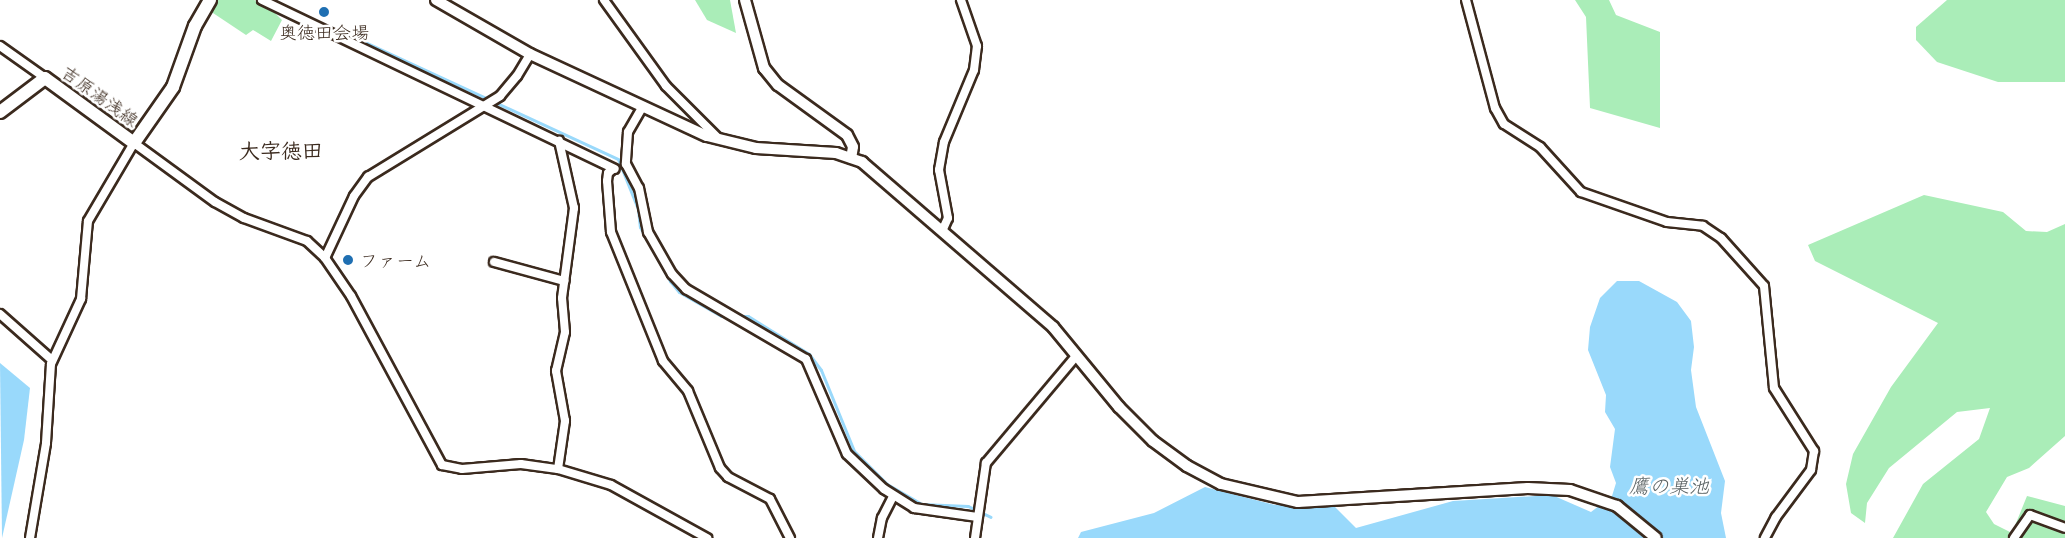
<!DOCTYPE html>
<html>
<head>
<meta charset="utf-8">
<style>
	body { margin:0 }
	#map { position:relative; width:2065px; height:538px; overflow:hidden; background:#fff; font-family:"Playpen Sans","Klee One",sans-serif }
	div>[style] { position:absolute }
	.green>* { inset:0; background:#aaedb8 }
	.water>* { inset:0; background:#99d9fb }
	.stream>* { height:3px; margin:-1.5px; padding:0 1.5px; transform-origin:1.5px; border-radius:1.5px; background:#99d9fb }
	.roads { filter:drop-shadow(2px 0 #3b2a1e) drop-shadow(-2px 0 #3b2a1e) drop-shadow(0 2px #3b2a1e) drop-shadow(0 -2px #3b2a1e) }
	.minor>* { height:8px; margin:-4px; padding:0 4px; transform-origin:4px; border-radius:4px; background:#fff }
	.tertiary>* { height:10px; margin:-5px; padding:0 5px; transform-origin:5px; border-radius:5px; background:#fff }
	.secondary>* { height:12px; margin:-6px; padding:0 6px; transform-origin:6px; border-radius:6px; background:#fff }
	.dots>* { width:16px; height:16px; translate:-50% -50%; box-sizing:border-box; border:3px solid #fff; border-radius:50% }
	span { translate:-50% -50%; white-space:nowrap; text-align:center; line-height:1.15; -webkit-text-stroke:5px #fff; paint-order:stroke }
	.poi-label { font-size:18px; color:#3b2a1e }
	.left { translate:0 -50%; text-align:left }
	.street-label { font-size:18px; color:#3b2a1e }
	.water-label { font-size:20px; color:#575f60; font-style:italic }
	.quarter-label { font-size:21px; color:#3b2a1e; font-weight:700 }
</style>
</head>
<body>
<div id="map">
	<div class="green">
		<div style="clip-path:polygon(218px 0,254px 0,268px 6px,282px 20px,271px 41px,253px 30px,246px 35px,210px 11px)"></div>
		<div style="clip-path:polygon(695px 0,730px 0,736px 33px,707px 20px)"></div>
		<div style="clip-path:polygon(1575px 0,1609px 0,1616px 15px,1660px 32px,1660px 128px,1590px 108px,1586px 17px)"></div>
		<div style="clip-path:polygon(1947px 0,2065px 0,2065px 82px,1998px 82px,1937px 62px,1916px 40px,1916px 27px)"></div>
		<div style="clip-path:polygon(1924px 195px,2003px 212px,2026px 231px,2047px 232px,2065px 224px,2065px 436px,2029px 468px,2007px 477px,1986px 512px,1994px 524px,2012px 533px,2027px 496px,2065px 506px,2065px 538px,1893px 538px,1923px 484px,1979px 439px,1990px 408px,1957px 412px,1889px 468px,1867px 503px,1865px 523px,1851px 513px,1846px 484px,1853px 454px,1891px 387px,1938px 323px,1815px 261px,1808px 245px)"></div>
	</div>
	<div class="water">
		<div style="clip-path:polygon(1617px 281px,1639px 281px,1677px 302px,1691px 321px,1694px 347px,1691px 370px,1696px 407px,1725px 481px,1721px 513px,1726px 538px,1078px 538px,1081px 532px,1154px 513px,1205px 487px,1275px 505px,1334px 506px,1356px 528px,1453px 501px,1552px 495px,1591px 512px,1612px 496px,1616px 483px,1610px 467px,1615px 429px,1605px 412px,1606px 395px,1588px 350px,1590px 327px,1600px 298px)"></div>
		<div style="clip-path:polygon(0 363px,30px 388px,24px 440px,2px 538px)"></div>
	</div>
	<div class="stream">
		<div style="left:339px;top:30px;width:307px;rotate:24.8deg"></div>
		<div style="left:618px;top:159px;width:54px;rotate:68.2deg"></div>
		<div style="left:638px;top:209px;width:18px;rotate:84deg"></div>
		<div style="left:640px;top:227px;width:62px;rotate:60.9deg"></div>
		<div style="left:670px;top:281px;width:14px;rotate:51deg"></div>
		<div style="left:679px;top:292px;width:48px;rotate:29.7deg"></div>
		<div style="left:721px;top:316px;width:7px"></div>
		<div style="left:738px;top:316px;width:10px"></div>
		<div style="left:748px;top:316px;width:72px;rotate:31.9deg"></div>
		<div style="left:809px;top:354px;width:20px;rotate:53deg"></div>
		<div style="left:821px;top:370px;width:87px;rotate:67.8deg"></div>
		<div style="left:854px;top:451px;width:47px;rotate:45deg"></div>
		<div style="left:887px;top:484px;width:39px;rotate:30deg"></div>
		<div style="left:921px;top:504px;width:47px;rotate:2.4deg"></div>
		<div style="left:968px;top:506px;width:25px;rotate:26deg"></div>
	</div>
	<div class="roads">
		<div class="minor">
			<div style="left:262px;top:0;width:391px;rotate:25.6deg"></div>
			<div style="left:604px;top:0;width:106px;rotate:54.2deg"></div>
			<div style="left:666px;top:86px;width:74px;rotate:45deg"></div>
			<div style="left:1466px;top:0;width:112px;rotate:75deg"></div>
			<div style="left:1495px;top:108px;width:18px;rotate:61deg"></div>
			<div style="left:1504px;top:124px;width:43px;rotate:32.6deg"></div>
			<div style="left:1540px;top:147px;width:61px;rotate:47.7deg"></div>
			<div style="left:1581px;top:192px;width:91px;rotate:19.2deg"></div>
			<div style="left:1667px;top:222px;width:36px;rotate:6deg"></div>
			<div style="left:1703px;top:226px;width:22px;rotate:34deg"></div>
			<div style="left:1721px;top:238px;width:64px;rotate:48.1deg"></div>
			<div style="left:1764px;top:286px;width:102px;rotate:84.4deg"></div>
			<div style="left:1774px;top:388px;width:75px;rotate:57.6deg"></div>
			<div style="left:1814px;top:451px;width:19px;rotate:99deg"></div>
			<div style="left:1811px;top:470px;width:59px;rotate:126.7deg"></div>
			<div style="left:1776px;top:517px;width:24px;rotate:118deg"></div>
			<div style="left:0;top:46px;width:55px;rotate:35.4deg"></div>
			<div style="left:643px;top:106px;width:30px;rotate:120deg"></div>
			<div style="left:628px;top:132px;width:32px;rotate:94deg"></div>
			<div style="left:626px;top:164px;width:27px;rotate:62deg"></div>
			<div style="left:639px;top:188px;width:45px;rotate:78.4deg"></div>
			<div style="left:648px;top:232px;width:48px;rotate:60.3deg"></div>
			<div style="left:672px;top:274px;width:21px;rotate:47deg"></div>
			<div style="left:686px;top:289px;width:139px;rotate:30.3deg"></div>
			<div style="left:806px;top:359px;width:103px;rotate:66.7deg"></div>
			<div style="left:847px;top:454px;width:51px;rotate:43.4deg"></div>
			<div style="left:884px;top:489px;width:36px;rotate:32deg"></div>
			<div style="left:914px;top:508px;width:64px;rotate:8.1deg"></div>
			<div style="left:613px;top:169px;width:6px;rotate:141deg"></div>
			<div style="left:608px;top:173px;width:8px;rotate:97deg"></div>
			<div style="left:607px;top:181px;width:51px;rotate:85.5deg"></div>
			<div style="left:611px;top:232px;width:139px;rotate:68deg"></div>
			<div style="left:663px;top:361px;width:39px;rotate:50deg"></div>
			<div style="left:688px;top:391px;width:83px;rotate:67.4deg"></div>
			<div style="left:720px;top:468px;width:12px;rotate:48deg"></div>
			<div style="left:728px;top:477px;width:47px;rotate:27.6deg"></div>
			<div style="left:770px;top:499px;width:44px;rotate:62.9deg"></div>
			<div style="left:943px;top:229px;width:12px;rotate:-66deg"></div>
			<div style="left:948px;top:218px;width:49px;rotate:-100.6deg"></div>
			<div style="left:939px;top:170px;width:28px;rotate:-80deg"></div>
			<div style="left:944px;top:142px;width:78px;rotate:-67.4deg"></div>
			<div style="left:974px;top:70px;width:24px;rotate:-83deg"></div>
			<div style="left:977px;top:46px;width:49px;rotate:-109.2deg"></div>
			<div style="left:325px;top:258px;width:68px;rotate:-64.9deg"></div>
			<div style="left:354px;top:196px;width:24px;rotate:-54deg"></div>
			<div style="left:368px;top:177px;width:155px;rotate:-31.5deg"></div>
			<div style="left:500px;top:96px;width:26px;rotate:-50deg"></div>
			<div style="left:517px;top:76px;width:26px;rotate:-59deg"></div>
			<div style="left:494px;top:262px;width:73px;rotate:15.2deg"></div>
			<div style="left:0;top:314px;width:69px;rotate:41.5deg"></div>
			<div style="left:558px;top:469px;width:49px;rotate:-81.7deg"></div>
			<div style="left:565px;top:421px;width:51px;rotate:-100.2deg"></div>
			<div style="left:556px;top:371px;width:40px;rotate:-77deg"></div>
			<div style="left:565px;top:332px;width:34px;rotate:-95deg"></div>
			<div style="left:562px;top:298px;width:91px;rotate:-82.4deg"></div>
			<div style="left:574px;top:208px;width:69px;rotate:-102.6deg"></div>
			<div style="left:30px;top:538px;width:96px;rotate:-80.4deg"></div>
			<div style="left:46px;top:443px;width:79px;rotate:-86.4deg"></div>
			<div style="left:51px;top:364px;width:72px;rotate:-65.2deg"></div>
			<div style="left:81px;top:299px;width:78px;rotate:-84.9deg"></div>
			<div style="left:88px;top:221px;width:91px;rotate:-59.5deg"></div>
			<div style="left:134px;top:143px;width:100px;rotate:36.1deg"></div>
			<div style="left:215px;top:202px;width:33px;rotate:29deg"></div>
			<div style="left:244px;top:218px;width:67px;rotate:20.1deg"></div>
			<div style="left:307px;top:241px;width:25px;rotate:43deg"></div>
			<div style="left:325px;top:258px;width:46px;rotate:55.6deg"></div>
			<div style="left:351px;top:296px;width:192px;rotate:61.7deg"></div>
			<div style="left:442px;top:465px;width:20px;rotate:11deg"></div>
			<div style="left:462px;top:469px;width:59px;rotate:-4.8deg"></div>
			<div style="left:521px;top:464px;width:37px;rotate:8deg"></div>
			<div style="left:558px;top:469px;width:55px;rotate:16.8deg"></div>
			<div style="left:611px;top:485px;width:110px;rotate:28.9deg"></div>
			<div style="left:878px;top:538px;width:20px;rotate:-79deg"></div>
			<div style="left:882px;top:518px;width:25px;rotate:-63deg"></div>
			<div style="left:975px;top:538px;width:76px;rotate:-81.7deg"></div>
			<div style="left:986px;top:463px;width:140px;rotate:-49.9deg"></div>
			<div style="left:2014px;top:538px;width:28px;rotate:-55deg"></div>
			<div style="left:2030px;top:515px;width:37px;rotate:20deg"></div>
		</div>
		<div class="tertiary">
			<div style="left:436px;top:0;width:108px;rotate:29.9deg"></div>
			<div style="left:530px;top:54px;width:195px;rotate:24.9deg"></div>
			<div style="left:707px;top:136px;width:50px;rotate:13.8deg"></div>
			<div style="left:756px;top:148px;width:80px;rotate:3.6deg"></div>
			<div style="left:836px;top:153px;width:28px;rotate:19deg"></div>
			<div style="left:862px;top:162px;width:252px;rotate:40.8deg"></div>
			<div style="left:1053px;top:327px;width:104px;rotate:50.5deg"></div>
			<div style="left:1119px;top:407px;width:48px;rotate:45deg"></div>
			<div style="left:1153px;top:441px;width:42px;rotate:36.3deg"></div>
			<div style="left:1187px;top:466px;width:38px;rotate:28deg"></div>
			<div style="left:1221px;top:484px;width:79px;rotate:13.2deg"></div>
			<div style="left:1298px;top:502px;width:230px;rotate:-3.5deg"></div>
			<div style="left:1528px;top:488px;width:42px;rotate:2.7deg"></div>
			<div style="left:1570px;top:490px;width:50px;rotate:18.8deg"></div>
			<div style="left:1617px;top:506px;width:50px;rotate:39.4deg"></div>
			<div style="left:745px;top:0;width:71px;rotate:74.4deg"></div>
			<div style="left:764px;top:68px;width:22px;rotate:51deg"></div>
			<div style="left:778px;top:85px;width:85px;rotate:35.9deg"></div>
			<div style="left:847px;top:135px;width:13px;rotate:63deg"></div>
			<div style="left:853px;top:147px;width:11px;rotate:100deg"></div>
		</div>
		<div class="secondary">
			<div style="left:0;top:112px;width:56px;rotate:-37.1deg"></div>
			<div style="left:45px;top:78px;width:110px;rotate:36.1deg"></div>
			<div style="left:134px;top:143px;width:68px;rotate:-55.1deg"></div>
			<div style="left:173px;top:87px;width:65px;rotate:-70.2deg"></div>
			<div style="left:195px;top:26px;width:30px;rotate:-60deg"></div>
		</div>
	</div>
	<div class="dots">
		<div style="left:324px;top:12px;background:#1f6fb2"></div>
		<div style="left:348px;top:260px;background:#1f6fb2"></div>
	</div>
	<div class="poi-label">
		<span style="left:324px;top:32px">奥徳田会場</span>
		<span class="left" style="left:360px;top:260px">ファーム</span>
	</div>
	<div class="street-label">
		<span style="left:100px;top:96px;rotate:36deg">吉原湯浅線</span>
	</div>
	<div class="water-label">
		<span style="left:1669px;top:485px">鷹の巣池</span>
	</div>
	<div class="quarter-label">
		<span style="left:281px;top:149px">大字徳田</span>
	</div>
</div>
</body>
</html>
